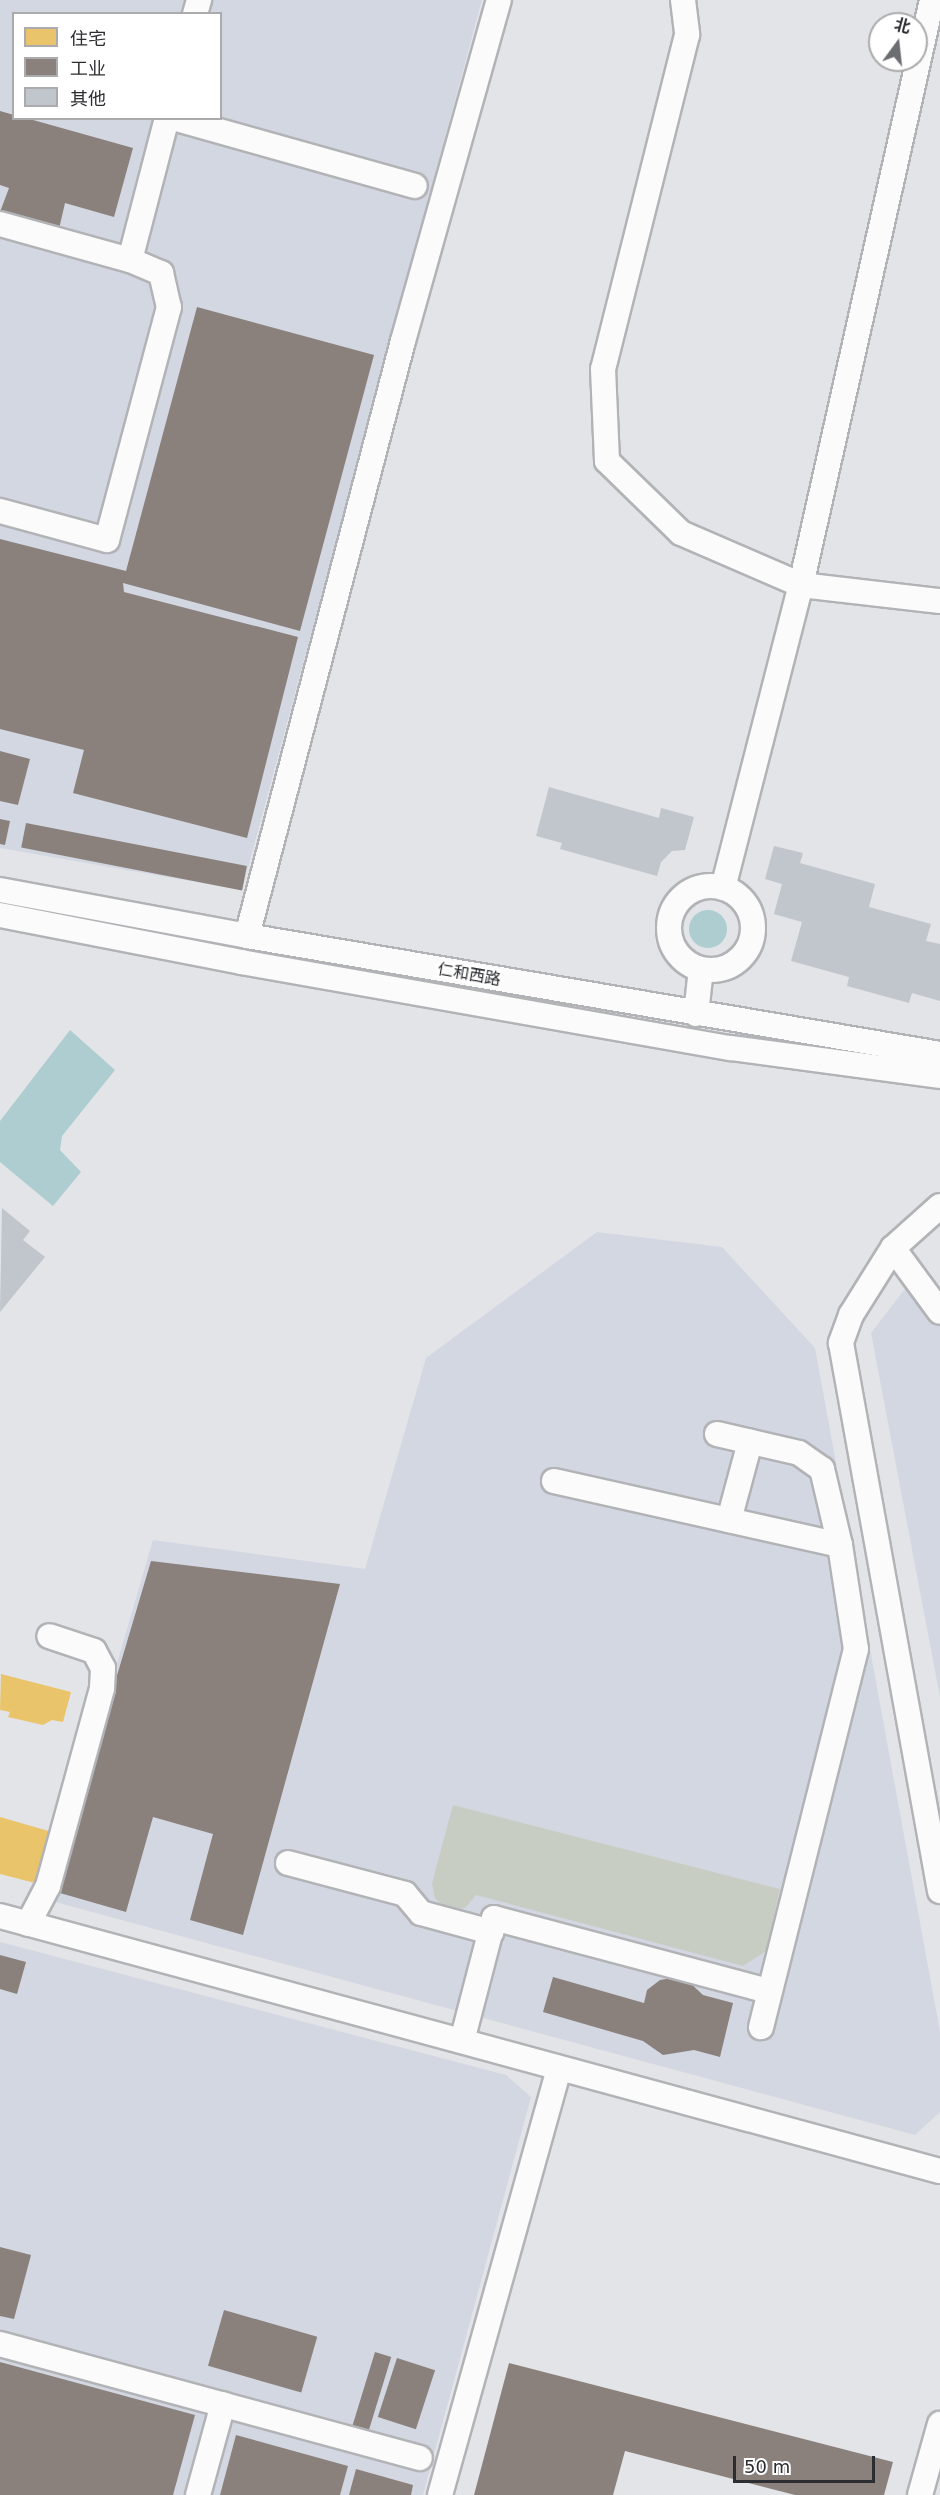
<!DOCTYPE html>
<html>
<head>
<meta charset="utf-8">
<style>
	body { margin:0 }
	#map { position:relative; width:940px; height:2495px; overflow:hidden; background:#e3e4e8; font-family:"DejaVu Sans","Noto Sans SC",sans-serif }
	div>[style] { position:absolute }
	.built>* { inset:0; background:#d3d7e1 }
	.green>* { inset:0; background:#c8cdc3 }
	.water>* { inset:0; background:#adcdd0 }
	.round { border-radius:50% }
	.homes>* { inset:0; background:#e9c46a }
	.industry>* { inset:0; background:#8a817c; transform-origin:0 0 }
	.building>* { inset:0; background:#c1c5cc }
	.roads { filter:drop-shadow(2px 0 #b2b3b6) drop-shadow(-2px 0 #b2b3b6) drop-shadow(0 2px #b2b3b6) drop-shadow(0 -2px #b2b3b6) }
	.minor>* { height:24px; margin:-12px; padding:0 12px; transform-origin:12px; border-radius:12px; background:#fbfbfc }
	.minor>.ring { margin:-12px; padding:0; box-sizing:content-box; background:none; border:24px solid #fbfbfc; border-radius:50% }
	span { translate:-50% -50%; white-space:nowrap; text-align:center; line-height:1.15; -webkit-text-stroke:6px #fff; paint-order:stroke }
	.street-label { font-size:16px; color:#2c2d31 }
	.legend { position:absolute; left:12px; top:12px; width:210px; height:108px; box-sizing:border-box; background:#fff; border:2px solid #ababad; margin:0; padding:8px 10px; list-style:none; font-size:18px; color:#2c2d31 }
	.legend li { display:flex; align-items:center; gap:12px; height:30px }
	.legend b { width:30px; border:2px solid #ababad }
	.north { position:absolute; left:868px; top:12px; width:60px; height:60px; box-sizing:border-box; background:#fff; border:2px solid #ababad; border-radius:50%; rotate:15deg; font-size:16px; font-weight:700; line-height:24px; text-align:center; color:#2c2d31 }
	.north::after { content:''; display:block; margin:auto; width:21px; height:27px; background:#6c6d71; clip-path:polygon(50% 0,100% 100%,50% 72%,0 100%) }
	.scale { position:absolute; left:733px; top:2456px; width:142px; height:27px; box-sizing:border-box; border:3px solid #2c2d31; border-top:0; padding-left:8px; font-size:18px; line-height:21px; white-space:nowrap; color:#2c2d31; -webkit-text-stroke:4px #fff; paint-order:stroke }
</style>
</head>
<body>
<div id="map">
	<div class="built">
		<div style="clip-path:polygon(evenodd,0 0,482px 0,242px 890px,0 848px,0 0,14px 14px,220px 14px,220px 118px,14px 118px,14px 14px)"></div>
		<div style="clip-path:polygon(597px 1232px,722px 1247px,815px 1348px,940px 2032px,940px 2112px,915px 2135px,48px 1900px,153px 1540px,365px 1569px,426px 1358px)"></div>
		<div style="clip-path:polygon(908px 1285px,940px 1323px,940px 1697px,871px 1333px)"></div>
		<div style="clip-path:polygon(0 1942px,506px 2075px,531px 2097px,423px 2495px,0 2495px)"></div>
	</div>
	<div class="green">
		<div style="clip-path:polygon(453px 1805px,780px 1889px,766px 1951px,743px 1966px,476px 1895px,465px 1908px,448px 1909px,435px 1899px,432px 1883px)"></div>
	</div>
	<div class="water">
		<div class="round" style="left:689px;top:910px;width:38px;height:38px"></div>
		<div style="clip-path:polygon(70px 1030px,115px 1070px,62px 1136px,60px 1150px,81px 1172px,53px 1206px,0 1162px,0 1121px)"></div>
	</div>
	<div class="homes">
		<div style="clip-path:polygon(1px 1674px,71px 1692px,63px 1722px,52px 1720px,43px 1725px,8px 1717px,10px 1712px,0 1710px)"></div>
		<div style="clip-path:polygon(0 1817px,52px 1832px,35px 1883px,0 1874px)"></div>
	</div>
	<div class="industry">
		<div style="clip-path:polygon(0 111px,14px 115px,14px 118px,26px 118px,133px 148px,114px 217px,65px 203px,59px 229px,0 212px,9px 188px,0 185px)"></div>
		<div style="clip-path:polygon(197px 307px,374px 355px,300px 631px,123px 583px,124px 592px,298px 637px,247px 838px,73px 793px,84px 750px,0 729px,0 539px,126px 571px)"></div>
		<div style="clip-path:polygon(0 751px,30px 759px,18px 805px,0 801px)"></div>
		<div style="clip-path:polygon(0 819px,10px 821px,5px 845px,0 844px)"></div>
		<div style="left:26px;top:823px;width:225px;height:25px;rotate:11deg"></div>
		<div style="clip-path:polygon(151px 1561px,340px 1584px,243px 1935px,190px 1920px,213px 1834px,153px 1817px,126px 1912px,53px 1891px)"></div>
		<div style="clip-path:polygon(0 1955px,26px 1962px,17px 1994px,0 1989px)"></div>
		<div style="clip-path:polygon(553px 1977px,644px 2003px,647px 1990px,660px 1980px,673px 1978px,689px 1982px,703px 1995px,733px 2003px,720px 2057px,694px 2050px,663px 2055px,643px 2041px,543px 2012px)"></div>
		<div style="clip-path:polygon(0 2247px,31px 2255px,14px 2319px,0 2316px)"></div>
		<div style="left:224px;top:2310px;width:97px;height:58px;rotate:16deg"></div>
		<div style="left:375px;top:2352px;width:17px;height:79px;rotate:17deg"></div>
		<div style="left:397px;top:2358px;width:40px;height:62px;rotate:18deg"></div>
		<div style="clip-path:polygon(0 2362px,195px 2415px,173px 2495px,0 2495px)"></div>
		<div style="clip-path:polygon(509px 2363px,893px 2462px,884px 2495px,795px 2495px,625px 2451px,613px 2495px,474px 2495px)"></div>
		<div style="clip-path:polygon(236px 2435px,348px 2466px,340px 2495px,220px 2495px)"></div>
		<div style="clip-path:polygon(356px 2469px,413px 2485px,411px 2495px,349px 2495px)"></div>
	</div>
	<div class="building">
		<div style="clip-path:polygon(549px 787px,659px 818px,661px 808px,694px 817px,685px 850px,672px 851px,661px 862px,657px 876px,560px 849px,562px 843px,536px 836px)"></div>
		<div style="clip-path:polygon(774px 846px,803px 853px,800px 863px,875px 884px,869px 907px,931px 924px,926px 941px,940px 944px,940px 1001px,912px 993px,909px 1003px,847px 986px,849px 977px,791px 961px,802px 922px,774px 914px,782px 884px,765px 879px)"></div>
		<div style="clip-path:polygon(2px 1208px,30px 1231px,23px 1240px,45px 1257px,0 1312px)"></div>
	</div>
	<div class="roads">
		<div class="minor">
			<div style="left:683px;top:0;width:35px;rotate:83deg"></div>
			<div style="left:687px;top:35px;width:344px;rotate:104.1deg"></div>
			<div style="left:603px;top:369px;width:92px;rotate:87.5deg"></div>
			<div style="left:607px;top:461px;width:103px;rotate:44.2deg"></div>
			<div style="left:681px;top:533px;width:131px;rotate:23.4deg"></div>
			<div style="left:801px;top:585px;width:140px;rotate:6.6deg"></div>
			<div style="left:195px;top:14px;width:15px;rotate:-74deg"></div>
			<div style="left:173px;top:118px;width:251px;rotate:15.7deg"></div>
			<div style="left:0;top:224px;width:135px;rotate:15.5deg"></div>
			<div style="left:130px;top:260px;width:34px;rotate:23deg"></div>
			<div style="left:161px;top:273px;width:35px;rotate:77deg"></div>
			<div style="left:169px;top:307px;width:241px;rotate:104.9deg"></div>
			<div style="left:107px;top:540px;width:111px;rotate:-164.8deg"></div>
			<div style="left:130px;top:260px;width:147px;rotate:-75.4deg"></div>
			<div class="ring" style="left:669px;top:886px;width:60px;height:60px"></div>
			<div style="left:723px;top:888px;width:313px;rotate:-75.6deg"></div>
			<div style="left:801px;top:585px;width:599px;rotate:-77.38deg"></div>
			<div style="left:0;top:890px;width:251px;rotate:10.5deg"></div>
			<div style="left:247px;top:936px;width:703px;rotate:9.66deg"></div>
			<div style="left:0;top:915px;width:246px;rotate:11deg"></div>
			<div style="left:241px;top:962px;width:497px;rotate:10deg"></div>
			<div style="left:731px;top:1048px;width:211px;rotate:7.6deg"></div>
			<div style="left:247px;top:936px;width:615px;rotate:-75.31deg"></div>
			<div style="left:403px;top:341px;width:354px;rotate:-74.3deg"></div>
			<div style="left:696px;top:1014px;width:45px;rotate:-83.7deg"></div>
			<div style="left:940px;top:1206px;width:63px;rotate:138.2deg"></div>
			<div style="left:893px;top:1248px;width:79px;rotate:122.1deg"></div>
			<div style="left:851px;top:1315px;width:30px;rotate:110deg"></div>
			<div style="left:841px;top:1343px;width:557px;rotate:79.76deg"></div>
			<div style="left:893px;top:1248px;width:79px;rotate:53.7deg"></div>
			<div style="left:717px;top:1434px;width:84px;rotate:13deg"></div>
			<div style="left:799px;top:1453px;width:28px;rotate:35deg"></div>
			<div style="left:822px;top:1469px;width:78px;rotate:76.7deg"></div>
			<div style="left:554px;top:1481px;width:293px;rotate:12.6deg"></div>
			<div style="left:840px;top:1545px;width:105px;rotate:81.3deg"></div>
			<div style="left:856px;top:1649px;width:390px;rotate:104.1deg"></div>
			<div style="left:729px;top:1520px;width:81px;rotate:-74.9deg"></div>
			<div style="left:288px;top:1863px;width:121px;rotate:14.8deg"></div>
			<div style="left:405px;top:1894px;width:25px;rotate:50deg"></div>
			<div style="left:421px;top:1913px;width:73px;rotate:15.2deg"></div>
			<div style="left:0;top:1916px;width:974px;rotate:15.18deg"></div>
			<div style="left:28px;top:1924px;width:43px;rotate:-62.2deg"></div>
			<div style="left:48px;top:1886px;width:205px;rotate:-74.7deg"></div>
			<div style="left:102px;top:1688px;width:20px;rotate:-87deg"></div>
			<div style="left:103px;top:1668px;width:19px;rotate:-118deg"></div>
			<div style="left:94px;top:1651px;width:47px;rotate:-161.6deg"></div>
			<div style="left:462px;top:2041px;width:127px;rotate:-75.4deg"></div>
			<div style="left:494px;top:1918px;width:285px;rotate:14.9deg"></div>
			<div style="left:0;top:2344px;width:435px;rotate:15.2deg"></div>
			<div style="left:198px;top:2495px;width:94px;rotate:-74.6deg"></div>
			<div style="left:440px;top:2495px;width:443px;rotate:-74.4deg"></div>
			<div style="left:920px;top:2495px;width:74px;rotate:-74.3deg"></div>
		</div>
	</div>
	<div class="street-label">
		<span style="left:469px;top:975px;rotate:10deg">仁和西路</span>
	</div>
	<ul class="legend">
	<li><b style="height:16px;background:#e9c46a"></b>住宅</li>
	<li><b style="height:16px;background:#8a817c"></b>工业</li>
	<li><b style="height:16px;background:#c1c5cc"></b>其他</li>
	</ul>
	<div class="north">北</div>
	<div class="scale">50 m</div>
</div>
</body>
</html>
